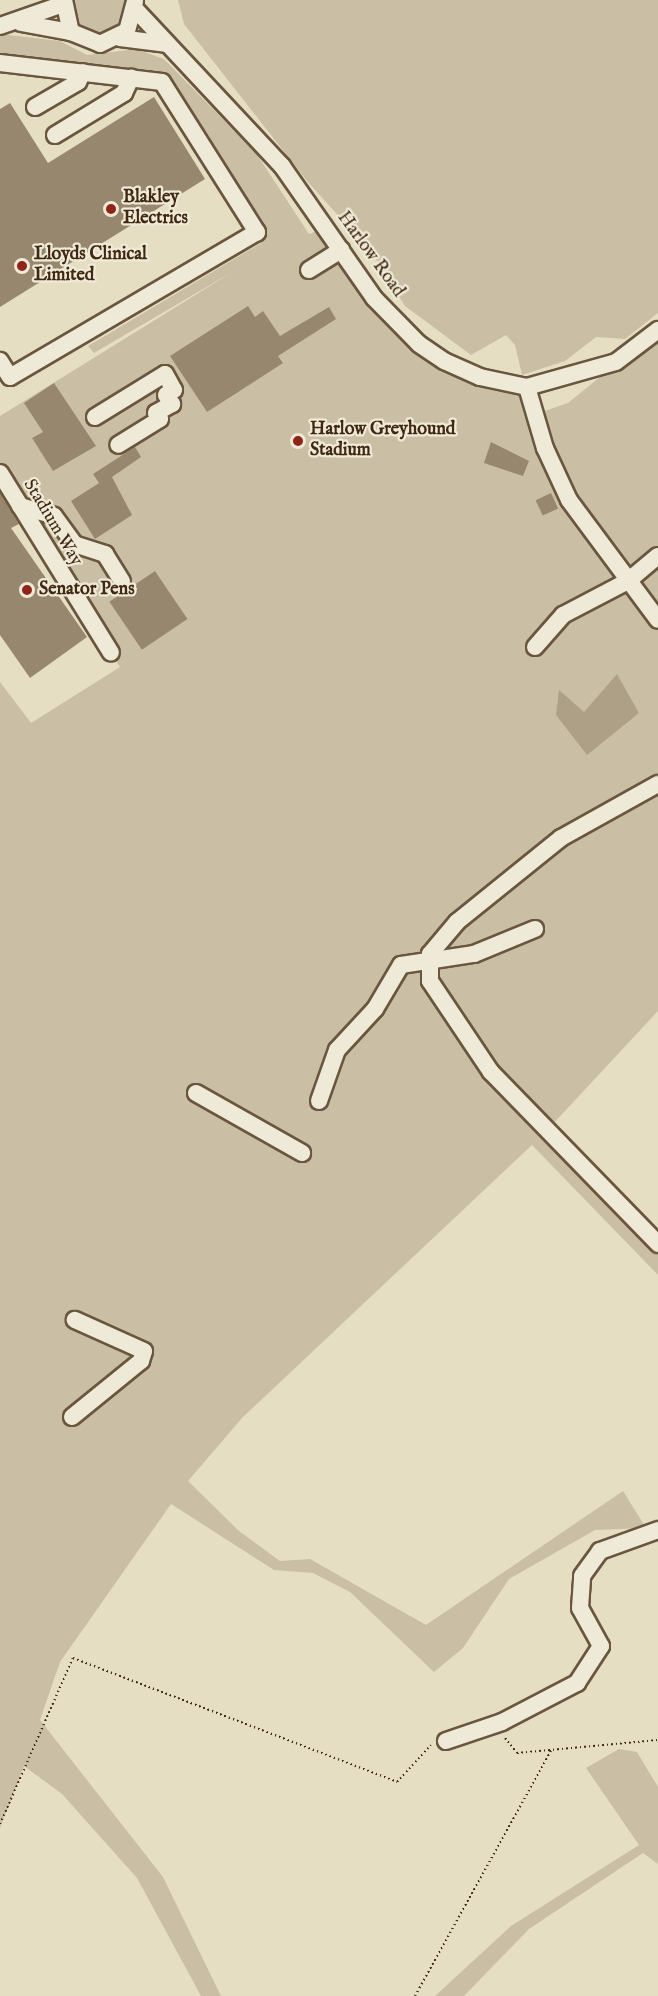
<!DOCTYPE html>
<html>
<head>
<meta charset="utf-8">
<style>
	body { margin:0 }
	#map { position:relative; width:658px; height:1996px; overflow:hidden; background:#e6dec3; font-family:"IM FELL English",serif }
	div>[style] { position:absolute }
	.green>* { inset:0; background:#cabfa5 }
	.water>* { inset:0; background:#aea087 }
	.building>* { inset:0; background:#97876e; transform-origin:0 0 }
	.path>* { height:2px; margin-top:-1px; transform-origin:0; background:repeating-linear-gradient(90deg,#412812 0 1.5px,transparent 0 4.5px) }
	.roads { filter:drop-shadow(2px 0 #6a563e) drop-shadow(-2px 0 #6a563e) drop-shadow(0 2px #6a563e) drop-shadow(0 -2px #6a563e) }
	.minor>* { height:16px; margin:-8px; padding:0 8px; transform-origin:8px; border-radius:8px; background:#efead8 }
	.dots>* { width:16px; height:16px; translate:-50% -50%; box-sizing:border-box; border:3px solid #efead8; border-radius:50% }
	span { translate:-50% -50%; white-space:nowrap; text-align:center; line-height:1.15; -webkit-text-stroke:4.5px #efead8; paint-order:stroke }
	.poi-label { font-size:18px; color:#412812; font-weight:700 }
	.left { translate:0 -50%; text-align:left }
	.street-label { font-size:18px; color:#412812 }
</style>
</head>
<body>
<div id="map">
	<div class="green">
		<div style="clip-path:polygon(72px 0,126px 0,121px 26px,100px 37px,78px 28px)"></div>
		<div style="clip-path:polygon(178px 0,658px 0,658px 313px,625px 339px,596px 337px,565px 361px,522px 375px,515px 345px,506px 335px,471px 355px,405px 306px,372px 253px,307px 181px,184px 24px)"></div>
		<div style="clip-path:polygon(0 34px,60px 41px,87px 55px,136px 49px,164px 59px,256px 153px,309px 234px,325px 228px,419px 344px,527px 387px,536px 414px,568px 403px,658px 330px,658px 1011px,552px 1125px,625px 1221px,658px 1254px,658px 1275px,532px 1145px,242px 1418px,188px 1481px,239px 1531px,280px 1561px,310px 1559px,426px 1625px,623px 1491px,646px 1528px,595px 1530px,509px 1579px,463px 1648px,434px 1672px,350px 1592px,313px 1573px,274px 1570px,171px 1504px,60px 1662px,40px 1720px,163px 1877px,221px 1996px,201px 1996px,137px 1878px,62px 1794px,24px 1766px,0 1828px,0 682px,31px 723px,120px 667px,0 473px,0 416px,234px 271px,94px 353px,88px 346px,261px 243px,207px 152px,208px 140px,170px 80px,0 58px)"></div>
		<div style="clip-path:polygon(619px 1749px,637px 1752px,658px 1787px,658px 1864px,643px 1853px,529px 1929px,464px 1996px,435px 1996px,511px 1926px,639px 1845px,586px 1768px)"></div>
	</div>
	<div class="water">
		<div style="clip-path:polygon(617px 674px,639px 713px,587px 755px,556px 715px,559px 690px,584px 712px)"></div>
	</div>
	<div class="building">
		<div style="clip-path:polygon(154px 97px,205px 179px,0 307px,0 109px,10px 103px,48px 163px)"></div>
		<div style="clip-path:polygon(248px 306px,255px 317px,263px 311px,280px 336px,329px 307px,336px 319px,278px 356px,283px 363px,207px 412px,170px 356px)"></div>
		<div style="clip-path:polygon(54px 383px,96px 446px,53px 471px,32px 438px,43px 432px,24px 403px)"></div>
		<div style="clip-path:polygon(491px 442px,529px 461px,523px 476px,484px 463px)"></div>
		<div style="clip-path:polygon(135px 447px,141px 457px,112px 477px,132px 515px,95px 539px,71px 501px,99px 483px,93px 474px)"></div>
		<div style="clip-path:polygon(0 493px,19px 524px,11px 528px,87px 637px,30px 678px,0 635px)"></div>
		<div style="left:551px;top:493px;width:17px;height:17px;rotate:65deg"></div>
		<div style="left:155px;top:571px;width:58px;height:55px;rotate:56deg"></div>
	</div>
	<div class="path">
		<div style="left:505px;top:1738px;width:19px;rotate:51deg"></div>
		<div style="left:517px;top:1753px;width:142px;rotate:-5.3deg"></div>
		<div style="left:0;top:1824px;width:181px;rotate:-66.3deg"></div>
		<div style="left:73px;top:1658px;width:347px;rotate:20.9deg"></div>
		<div style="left:397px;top:1782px;width:50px;rotate:-47.4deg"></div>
		<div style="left:415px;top:1996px;width:282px;rotate:-61deg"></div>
	</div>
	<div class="roads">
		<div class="minor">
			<div style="left:64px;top:0;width:33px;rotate:78deg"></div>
			<div style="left:71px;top:32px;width:31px;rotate:22deg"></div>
			<div style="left:100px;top:44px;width:30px;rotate:-26deg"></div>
			<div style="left:127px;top:31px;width:31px;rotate:-75deg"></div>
			<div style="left:136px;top:10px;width:214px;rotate:46.9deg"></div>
			<div style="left:282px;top:166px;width:161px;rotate:55.1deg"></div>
			<div style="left:374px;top:298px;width:64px;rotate:45.6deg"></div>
			<div style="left:419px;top:344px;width:30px;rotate:34deg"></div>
			<div style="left:444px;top:361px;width:39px;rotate:24deg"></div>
			<div style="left:480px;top:377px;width:48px;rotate:12deg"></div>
			<div style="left:527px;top:387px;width:92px;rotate:-15.7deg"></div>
			<div style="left:616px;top:362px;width:53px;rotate:-37.3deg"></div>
			<div style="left:21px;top:23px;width:51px;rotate:10.2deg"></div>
			<div style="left:0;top:26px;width:67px;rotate:-19.2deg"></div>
			<div style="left:120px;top:38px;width:46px;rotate:7.4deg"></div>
			<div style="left:0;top:63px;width:163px;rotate:6.7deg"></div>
			<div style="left:162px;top:82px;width:178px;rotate:57.7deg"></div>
			<div style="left:257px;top:232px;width:286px;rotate:149.6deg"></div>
			<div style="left:10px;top:377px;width:19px;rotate:-122deg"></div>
			<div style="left:35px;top:107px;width:50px;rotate:-30.2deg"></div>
			<div style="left:78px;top:82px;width:11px;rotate:-63deg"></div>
			<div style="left:55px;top:135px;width:81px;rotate:-31.3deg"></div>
			<div style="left:124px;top:93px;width:17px;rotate:-65deg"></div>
			<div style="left:309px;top:270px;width:38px;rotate:-32deg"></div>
			<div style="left:527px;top:387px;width:64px;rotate:73.6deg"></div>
			<div style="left:545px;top:448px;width:57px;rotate:65.2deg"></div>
			<div style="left:569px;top:500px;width:149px;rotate:53.4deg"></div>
			<div style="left:95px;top:417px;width:82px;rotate:-31.6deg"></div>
			<div style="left:165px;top:374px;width:18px;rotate:61deg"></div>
			<div style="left:174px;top:390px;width:9px;rotate:148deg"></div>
			<div style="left:166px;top:395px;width:11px;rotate:56deg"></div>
			<div style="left:172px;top:404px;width:18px;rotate:151deg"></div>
			<div style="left:156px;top:413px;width:7px;rotate:56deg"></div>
			<div style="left:160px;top:419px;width:49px;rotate:148.2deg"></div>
			<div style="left:0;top:473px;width:211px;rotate:58.3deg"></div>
			<div style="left:20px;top:506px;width:35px;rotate:16deg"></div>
			<div style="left:54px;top:516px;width:34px;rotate:54deg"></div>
			<div style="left:74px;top:544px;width:33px;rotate:18deg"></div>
			<div style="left:105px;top:554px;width:32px;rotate:58deg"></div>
			<div style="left:535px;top:647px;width:43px;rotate:-48.8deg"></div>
			<div style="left:563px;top:615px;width:73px;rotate:-27.6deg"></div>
			<div style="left:628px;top:581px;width:39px;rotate:-40deg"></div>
			<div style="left:658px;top:784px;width:111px;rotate:150.9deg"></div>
			<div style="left:561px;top:838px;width:134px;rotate:141.1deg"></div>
			<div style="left:457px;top:922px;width:42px;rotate:130.2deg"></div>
			<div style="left:430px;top:954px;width:27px;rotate:90deg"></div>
			<div style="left:430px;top:981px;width:110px;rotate:56.2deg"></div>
			<div style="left:491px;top:1072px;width:240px;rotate:45.8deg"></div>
			<div style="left:196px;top:1093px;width:122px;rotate:29.5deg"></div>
			<div style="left:319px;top:1101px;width:54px;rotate:-70.6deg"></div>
			<div style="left:337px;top:1050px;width:56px;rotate:-47.2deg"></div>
			<div style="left:375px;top:1009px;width:51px;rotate:-59.4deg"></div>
			<div style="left:401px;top:965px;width:74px;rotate:-8.6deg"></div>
			<div style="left:474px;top:954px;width:66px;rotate:-22.3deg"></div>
			<div style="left:72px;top:1417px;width:89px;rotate:-39.1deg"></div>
			<div style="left:141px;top:1361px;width:10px;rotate:-73deg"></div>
			<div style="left:144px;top:1351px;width:76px;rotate:-155.8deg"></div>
			<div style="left:446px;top:1741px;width:59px;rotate:-18.7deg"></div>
			<div style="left:502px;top:1722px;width:85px;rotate:-27.5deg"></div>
			<div style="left:577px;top:1683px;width:44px;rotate:-57deg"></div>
			<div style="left:601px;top:1646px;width:43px;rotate:-118.9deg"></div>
			<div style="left:580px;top:1608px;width:32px;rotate:-86deg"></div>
			<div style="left:582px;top:1576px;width:31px;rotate:-54deg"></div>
			<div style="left:600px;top:1551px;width:62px;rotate:-19.9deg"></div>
		</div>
	</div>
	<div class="dots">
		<div style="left:111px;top:209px;background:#8f2418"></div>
		<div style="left:22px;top:266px;background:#8f2418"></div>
		<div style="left:298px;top:441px;background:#8f2418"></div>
		<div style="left:27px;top:590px;background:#8f2418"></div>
	</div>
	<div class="poi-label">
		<span class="left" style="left:123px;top:209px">Blakley<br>Electrics</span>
		<span class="left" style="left:34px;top:266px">Lloyds Clinical<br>Limited</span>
		<span class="left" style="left:310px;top:441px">Harlow Greyhound<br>Stadium</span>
		<span class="left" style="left:39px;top:590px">Senator Pens</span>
	</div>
	<div class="street-label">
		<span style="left:370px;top:255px;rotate:54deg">Harlow Road</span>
		<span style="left:52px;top:523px;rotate:59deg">Stadium Way</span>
	</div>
</div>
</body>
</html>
